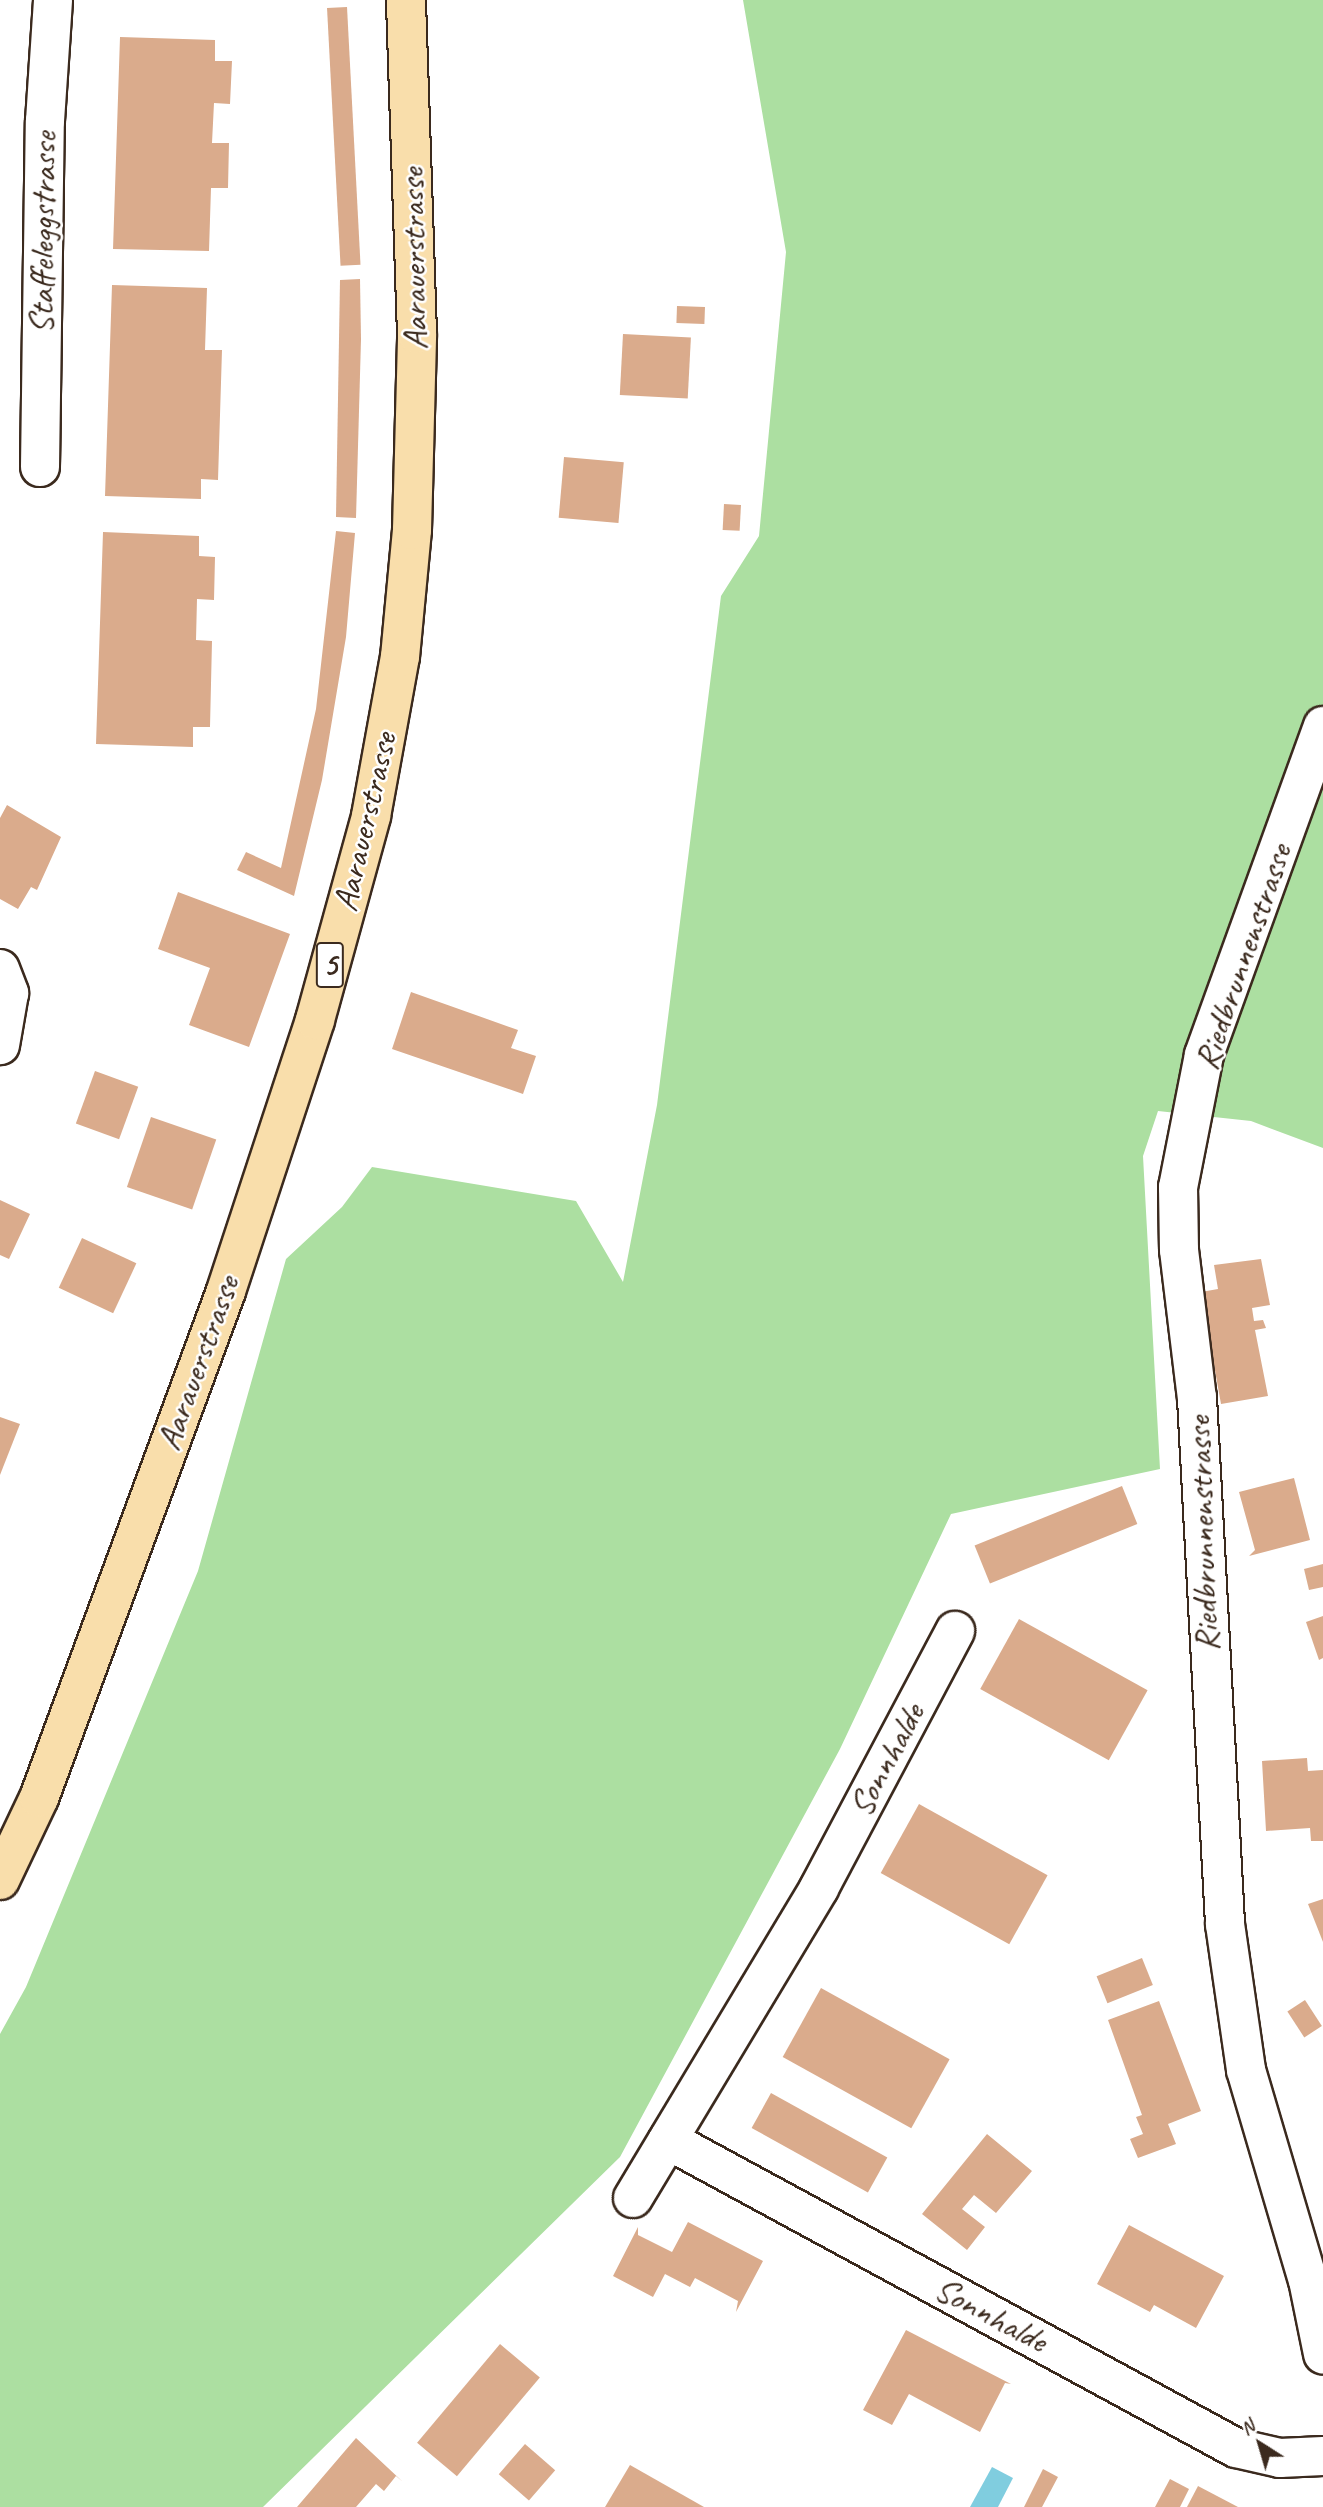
<!DOCTYPE html>
<html>
<head>
<meta charset="utf-8">
<style>
	body { margin:0 }
	#map { position:relative; width:1323px; height:2507px; overflow:hidden; background:#fff; font-family:Caveat,sans-serif }
	div>[style] { position:absolute }
	.green>* { inset:0; background:#acdfa1 }
	.water>* { inset:0; background:#80cddf }
	.building>* { inset:0; background:#daab8c; transform-origin:0 0 }
	.roads { filter:drop-shadow(2px 0 #3b2a1e) drop-shadow(-2px 0 #3b2a1e) drop-shadow(0 2px #3b2a1e) drop-shadow(0 -2px #3b2a1e) }
	.minor>* { height:38px; margin:-19px; padding:0 19px; transform-origin:19px; border-radius:19px; background:#fff }
	.major>* { height:38px; margin:-19px; padding:0 19px; transform-origin:19px; border-radius:19px; background:#f9deab }
	span { translate:-50% -50%; white-space:nowrap; text-align:center; line-height:1.15; -webkit-text-stroke:5px #fff; paint-order:stroke }
	.shield-label span { padding:2px 5px; background:#fff; border:2px solid; border-radius:5px; -webkit-text-stroke-width:0 }
	.shield-label { font-size:33px; color:#3b2a1e; font-weight:700 }
	.street-label { font-size:35px; color:#3b2a1e }
	.north { position:absolute; left:1225px; top:2409px; width:70px; height:70px; -webkit-text-stroke:5px #fff; paint-order:stroke; rotate:323deg; font-size:19px; font-weight:700; line-height:28px; text-align:center; color:#3b2a1e }
	.north::after { content:''; display:block; margin:auto; width:24px; height:32px; background:#3b2a1e; clip-path:polygon(50% 0,100% 100%,50% 72%,0 100%) }
</style>
</head>
<body>
<div id="map">
	<div class="green">
		<div style="clip-path:polygon(743px 0,1323px 0,1323px 1148px,1251px 1121px,1158px 1111px,1143px 1156px,1160px 1469px,951px 1514px,840px 1749px,620px 2157px,263px 2507px,0 2507px,0 2034px,26px 1987px,198px 1571px,286px 1259px,342px 1207px,372px 1167px,576px 1201px,623px 1282px,657px 1105px,721px 596px,759px 536px,786px 252px)"></div>
	</div>
	<div class="water">
		<div style="clip-path:polygon(992px 2467px,1013px 2478px,998px 2507px,970px 2507px)"></div>
	</div>
	<div class="building">
		<div style="left:347px;top:7px;width:258px;height:20px;rotate:87deg"></div>
		<div style="clip-path:polygon(120px 37px,215px 40px,215px 61px,232px 61px,230px 104px,214px 103px,212px 143px,229px 143px,228px 188px,211px 188px,209px 251px,113px 249px)"></div>
		<div style="clip-path:polygon(360px 279px,361px 339px,356px 518px,336px 517px,340px 280px)"></div>
		<div style="clip-path:polygon(112px 285px,207px 288px,205px 350px,222px 350px,218px 480px,201px 479px,201px 499px,105px 496px)"></div>
		<div style="left:677px;top:306px;width:28px;height:17px;rotate:2deg"></div>
		<div style="left:623px;top:334px;width:68px;height:61px;rotate:3deg"></div>
		<div style="left:564px;top:457px;width:60px;height:61px;rotate:5deg"></div>
		<div style="left:724px;top:504px;width:17px;height:26px;rotate:3deg"></div>
		<div style="clip-path:polygon(336px 531px,355px 533px,346px 637px,322px 780px,294px 896px,237px 870px,246px 852px,281px 868px,316px 709px)"></div>
		<div style="clip-path:polygon(103px 532px,199px 536px,199px 556px,215px 557px,214px 600px,197px 599px,196px 640px,212px 641px,210px 727px,193px 727px,193px 747px,96px 744px)"></div>
		<div style="clip-path:polygon(7px 805px,61px 837px,37px 890px,31px 887px,18px 909px,0 899px,0 818px)"></div>
		<div style="clip-path:polygon(178px 892px,290px 934px,249px 1047px,189px 1025px,210px 968px,158px 949px)"></div>
		<div style="clip-path:polygon(411px 992px,518px 1030px,511px 1048px,536px 1056px,523px 1094px,392px 1049px)"></div>
		<div style="left:95px;top:1071px;width:46px;height:56px;rotate:20deg"></div>
		<div style="left:151px;top:1117px;width:69px;height:74px;rotate:19deg"></div>
		<div style="clip-path:polygon(0 1200px,30px 1214px,9px 1259px,0 1255px)"></div>
		<div style="left:82px;top:1238px;width:60px;height:55px;rotate:25deg"></div>
		<div style="clip-path:polygon(1261px 1259px,1270px 1305px,1252px 1308px,1254px 1321px,1263px 1320px,1266px 1328px,1255px 1330px,1268px 1396px,1221px 1404px,1201px 1292px,1218px 1289px,1214px 1265px)"></div>
		<div style="clip-path:polygon(0 1417px,20px 1424px,0 1475px)"></div>
		<div style="clip-path:polygon(1294px 1478px,1310px 1540px,1249px 1556px,1255px 1550px,1239px 1492px)"></div>
		<div style="left:1122px;top:1486px;width:41px;height:159px;rotate:68deg"></div>
		<div style="clip-path:polygon(1323px 1564px,1323px 1587px,1309px 1590px,1304px 1569px)"></div>
		<div style="clip-path:polygon(1323px 1616px,1323px 1658px,1319px 1660px,1306px 1622px)"></div>
		<div style="left:1019px;top:1619px;width:147px;height:80px;rotate:29deg"></div>
		<div style="clip-path:polygon(1307px 1758px,1308px 1771px,1323px 1770px,1323px 1841px,1311px 1841px,1310px 1828px,1266px 1831px,1262px 1761px)"></div>
		<div style="left:919px;top:1804px;width:147px;height:79px;rotate:29deg"></div>
		<div style="clip-path:polygon(1323px 1899px,1323px 1942px,1308px 1904px)"></div>
		<div style="left:1142px;top:1958px;width:29px;height:49px;rotate:68deg"></div>
		<div style="left:821px;top:1988px;width:147px;height:79px;rotate:29deg"></div>
		<div style="left:1305px;top:2000px;width:31px;height:21px;rotate:57deg"></div>
		<div style="clip-path:polygon(1159px 2001px,1201px 2111px,1168px 2124px,1176px 2144px,1138px 2158px,1130px 2139px,1143px 2134px,1136px 2117px,1142px 2115px,1108px 2020px)"></div>
		<div style="left:771px;top:2093px;width:133px;height:40px;rotate:29deg"></div>
		<div style="clip-path:polygon(987px 2134px,1032px 2171px,996px 2213px,974px 2195px,962px 2209px,985px 2227px,967px 2250px,922px 2214px)"></div>
		<div style="clip-path:polygon(688px 2222px,763px 2261px,736px 2312px,738px 2301px,695px 2278px,690px 2287px,665px 2274px,653px 2297px,613px 2276px,638px 2227px,638px 2235px,672px 2252px)"></div>
		<div style="clip-path:polygon(1129px 2225px,1224px 2276px,1196px 2328px,1154px 2305px,1150px 2312px,1097px 2284px)"></div>
		<div style="clip-path:polygon(906px 2330px,1011px 2384px,1005px 2383px,980px 2432px,909px 2394px,892px 2425px,863px 2410px)"></div>
		<div style="left:500px;top:2344px;width:52px;height:129px;rotate:40deg"></div>
		<div style="clip-path:polygon(356px 2438px,403px 2482px,396px 2476px,384px 2491px,376px 2484px,356px 2507px,297px 2507px)"></div>
		<div style="left:525px;top:2444px;width:40px;height:40px;rotate:41deg"></div>
		<div style="clip-path:polygon(630px 2465px,704px 2507px,605px 2507px)"></div>
		<div style="clip-path:polygon(1043px 2469px,1058px 2477px,1042px 2507px,1024px 2507px)"></div>
		<div style="clip-path:polygon(1170px 2479px,1189px 2489px,1180px 2507px,1155px 2507px)"></div>
		<div style="clip-path:polygon(1198px 2486px,1238px 2507px,1187px 2507px)"></div>
	</div>
	<div class="roads">
		<div class="minor">
			<div style="left:40px;top:467px;width:346px;rotate:-89.2deg"></div>
			<div style="left:45px;top:121px;width:121px;rotate:-86.2deg"></div>
			<div style="left:1323px;top:726px;width:350px;rotate:109.9deg"></div>
			<div style="left:1204px;top:1055px;width:135px;rotate:101.1deg"></div>
			<div style="left:1178px;top:1187px;width:63px;rotate:89.1deg"></div>
			<div style="left:1179px;top:1250px;width:149px;rotate:83.1deg"></div>
			<div style="left:1197px;top:1398px;width:527px;rotate:86.95deg"></div>
			<div style="left:1225px;top:1924px;width:148px;rotate:81.8deg"></div>
			<div style="left:1246px;top:2070px;width:219px;rotate:73.6deg"></div>
			<div style="left:1308px;top:2280px;width:76px;rotate:78.5deg"></div>
			<div style="left:0;top:969px;width:26px;rotate:69deg"></div>
			<div style="left:9px;top:993px;width:53px;rotate:99.8deg"></div>
			<div style="left:668px;top:2140px;width:646px;rotate:28.47deg"></div>
			<div style="left:1236px;top:2448px;width:45px;rotate:12.8deg"></div>
			<div style="left:1280px;top:2458px;width:43px;rotate:-2.7deg"></div>
			<div style="left:633px;top:2198px;width:362px;rotate:-59deg"></div>
			<div style="left:819px;top:1888px;width:291px;rotate:-62.1deg"></div>
		</div>
		<div class="major">
			<div style="left:0;top:1880px;width:91px;rotate:-64.6deg"></div>
			<div style="left:39px;top:1798px;width:540px;rotate:-69.75deg"></div>
			<div style="left:226px;top:1291px;width:285px;rotate:-71.8deg"></div>
			<div style="left:315px;top:1020px;width:212px;rotate:-74.6deg"></div>
			<div style="left:371px;top:816px;width:162px;rotate:-79.7deg"></div>
			<div style="left:400px;top:657px;width:128px;rotate:-84.6deg"></div>
			<div style="left:412px;top:530px;width:196px;rotate:-88.5deg"></div>
			<div style="left:417px;top:334px;width:334px;rotate:-91.9deg"></div>
		</div>
	</div>
	<div class="shield-label">
		<span style="left:330px;top:965px">5</span>
	</div>
	<div class="street-label">
		<span style="left:43px;top:233px;rotate:-89deg">Staffeleggstrasse</span>
		<span style="left:414px;top:259px;rotate:-91deg">Aarauerstrasse</span>
		<span style="left:365px;top:822px;rotate:-77deg">Aarauerstrasse</span>
		<span style="left:1243px;top:957px;rotate:-71deg">Riedbrunnenstrasse</span>
		<span style="left:198px;top:1363px;rotate:-70deg">Aarauerstrasse</span>
		<span style="left:1203px;top:1534px;rotate:-92deg">Riedbrunnenstrasse</span>
		<span style="left:887px;top:1760px;rotate:-62deg">Sonnhalde</span>
		<span style="left:991px;top:2315px;rotate:28deg">Sonnhalde</span>
	</div>
	<div class="north">N</div>
</div>
</body>
</html>
